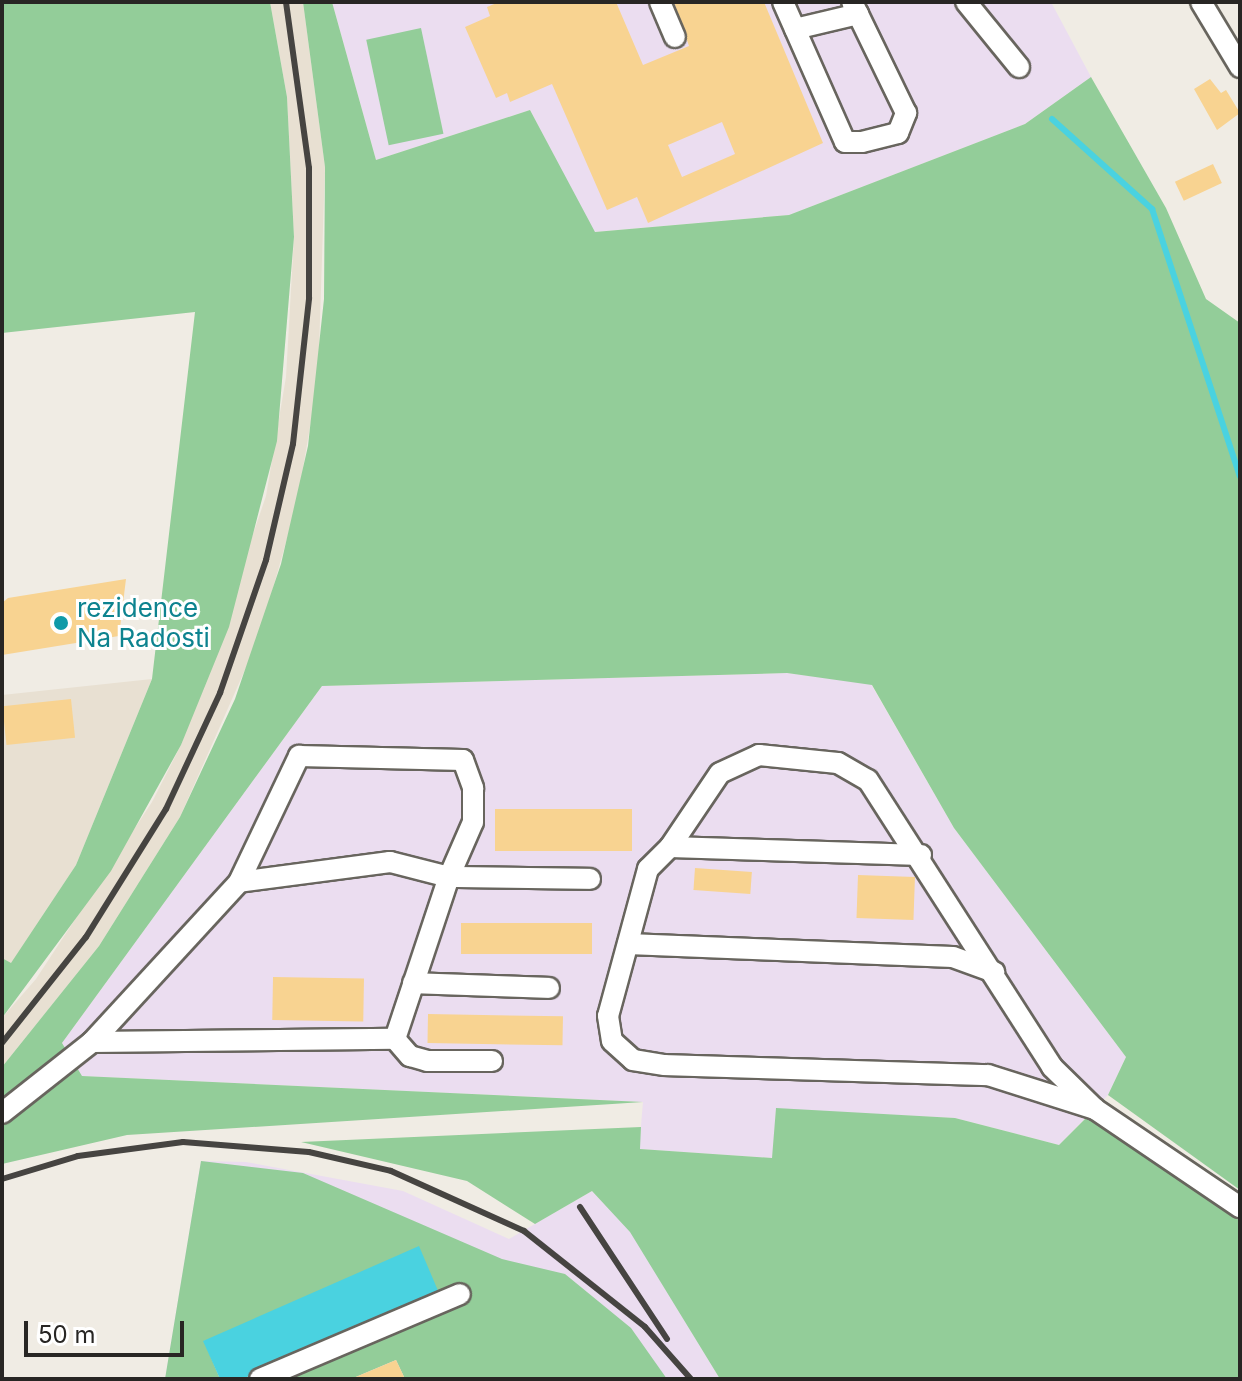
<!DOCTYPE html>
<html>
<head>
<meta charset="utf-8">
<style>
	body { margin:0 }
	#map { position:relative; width:1242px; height:1381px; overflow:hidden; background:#f0ece4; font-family:Inter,sans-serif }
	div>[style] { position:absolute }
	.built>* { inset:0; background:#e8e0d2 }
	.industrial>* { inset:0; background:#ebddf0 }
	.green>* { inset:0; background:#93cd99; transform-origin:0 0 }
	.water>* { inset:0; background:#4ad2e0 }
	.stream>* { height:6px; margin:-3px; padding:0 3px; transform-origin:3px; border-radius:3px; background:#4ad2e0 }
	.building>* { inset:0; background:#f8d391; transform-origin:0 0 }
	.roads { filter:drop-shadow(2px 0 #68655e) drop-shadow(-2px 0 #68655e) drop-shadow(0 2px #68655e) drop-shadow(0 -2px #68655e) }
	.minor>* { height:20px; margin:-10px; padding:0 10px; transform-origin:10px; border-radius:10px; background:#fff }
	.rail>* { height:6px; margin:-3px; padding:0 3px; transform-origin:3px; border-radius:3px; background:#464441 }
	.dots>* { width:22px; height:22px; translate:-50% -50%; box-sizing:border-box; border:4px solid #fff; border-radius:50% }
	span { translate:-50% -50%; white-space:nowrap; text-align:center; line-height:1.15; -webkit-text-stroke:6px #fff; paint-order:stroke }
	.culture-label { font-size:26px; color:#0d838f }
	.left { translate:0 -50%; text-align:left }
	.frame { position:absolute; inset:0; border:4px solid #282624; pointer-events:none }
	.scale { position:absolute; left:24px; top:1321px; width:160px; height:36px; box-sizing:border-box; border:4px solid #282624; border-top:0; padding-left:10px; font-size:24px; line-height:28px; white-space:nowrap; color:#282624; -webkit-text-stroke:6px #fff; paint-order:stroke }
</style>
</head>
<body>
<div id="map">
	<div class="built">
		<div style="clip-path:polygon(270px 2px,303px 2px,325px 167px,318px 380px,297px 503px,259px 638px,180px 817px,99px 946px,2px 1067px,2px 1018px,36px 979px,152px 802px,181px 745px,266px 496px,286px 377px,294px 237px,287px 97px)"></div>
		<div style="clip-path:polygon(152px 679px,76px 865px,11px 964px,2px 958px,2px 695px)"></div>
	</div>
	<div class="industrial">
		<div style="clip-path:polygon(332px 2px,1051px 2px,1091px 77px,1025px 124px,789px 215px,594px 232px,530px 110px,376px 160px)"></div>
		<div style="clip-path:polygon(787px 673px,871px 684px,954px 828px,1126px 1057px,1108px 1095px,1059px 1145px,955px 1118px,776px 1109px,773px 1158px,639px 1149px,643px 1102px,81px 1076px,62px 1043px,322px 686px)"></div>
		<div style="clip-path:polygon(201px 1161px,246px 1162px,403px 1191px,509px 1239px,592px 1191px,630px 1231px,720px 1379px,165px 1379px)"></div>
	</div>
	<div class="green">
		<div style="clip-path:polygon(2px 2px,270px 2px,287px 97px,294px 237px,277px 441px,229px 627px,181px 745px,111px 871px,2px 1018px,2px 958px,11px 963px,76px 865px,152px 679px,195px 312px,2px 333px)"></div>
		<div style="clip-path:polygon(303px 2px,332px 2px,376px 160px,530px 110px,595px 232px,789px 215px,1025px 124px,1091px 77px,1166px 208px,1206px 299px,1240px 323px,1240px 1190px,1108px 1095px,1126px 1057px,954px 828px,872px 685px,787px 673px,322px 686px,62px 1043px,82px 1076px,643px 1102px,127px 1135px,2px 1164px,2px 1067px,99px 946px,180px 817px,235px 699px,281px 564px,308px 446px,324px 299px,325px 167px)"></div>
		<div style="left:421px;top:28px;width:108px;height:56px;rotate:78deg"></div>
		<div style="clip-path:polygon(776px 1108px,955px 1118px,1059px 1145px,1087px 1117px,1240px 1221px,1240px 1379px,720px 1379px,630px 1232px,592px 1191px,535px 1224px,467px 1181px,301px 1142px,641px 1127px,640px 1149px,772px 1158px)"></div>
		<div style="clip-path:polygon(201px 1161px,303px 1173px,502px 1259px,565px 1274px,631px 1328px,667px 1379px,405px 1379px,396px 1360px,351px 1379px,242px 1379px,438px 1293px,204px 1341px,220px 1379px,165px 1379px)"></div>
	</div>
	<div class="water">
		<div style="clip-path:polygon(419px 1246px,439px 1293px,242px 1379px,220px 1379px,203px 1341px)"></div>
	</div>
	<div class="stream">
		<div style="left:1052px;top:119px;width:135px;rotate:42deg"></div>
		<div style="left:1152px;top:209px;width:281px;rotate:71.8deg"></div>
	</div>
	<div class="building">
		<div style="clip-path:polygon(evenodd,499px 2px,616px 2px,643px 65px,689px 46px,674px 2px,764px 2px,823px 143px,648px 223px,637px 197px,607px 210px,552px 84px,510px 102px,507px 93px,496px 98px,465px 27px,490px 16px,487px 7px,499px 2px,722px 122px,735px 154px,682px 177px,668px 145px,722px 122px)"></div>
		<div style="clip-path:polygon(1210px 79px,1221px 93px,1226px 90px,1240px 113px,1217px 130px,1194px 89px)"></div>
		<div style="left:1213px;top:164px;width:21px;height:42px;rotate:65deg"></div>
		<div style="clip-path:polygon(126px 579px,119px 636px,2px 655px,2px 603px,8px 598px)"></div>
		<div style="left:71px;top:699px;width:39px;height:69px;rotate:84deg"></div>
		<div style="left:495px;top:809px;width:137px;height:42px"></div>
		<div style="left:695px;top:868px;width:57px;height:22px;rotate:4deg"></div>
		<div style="left:858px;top:875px;width:57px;height:43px;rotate:2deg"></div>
		<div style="left:461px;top:923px;width:131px;height:31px"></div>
		<div style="left:273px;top:977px;width:91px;height:43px;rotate:1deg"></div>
		<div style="left:428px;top:1014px;width:135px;height:29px;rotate:1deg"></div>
		<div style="clip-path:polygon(396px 1360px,405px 1379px,351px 1379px)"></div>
	</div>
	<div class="roads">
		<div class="minor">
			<div style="left:660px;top:2px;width:38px;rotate:67deg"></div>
			<div style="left:783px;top:2px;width:153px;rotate:66.1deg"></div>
			<div style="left:845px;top:142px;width:17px"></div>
			<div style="left:862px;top:142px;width:37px;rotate:-14deg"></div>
			<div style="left:898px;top:133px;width:22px;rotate:-68deg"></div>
			<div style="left:906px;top:113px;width:123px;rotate:-115.9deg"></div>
			<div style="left:966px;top:2px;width:84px;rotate:50.8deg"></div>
			<div style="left:1201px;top:2px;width:76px;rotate:59deg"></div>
			<div style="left:795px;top:29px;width:65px;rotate:-13.4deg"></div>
			<div style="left:670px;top:847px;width:89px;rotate:-56deg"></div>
			<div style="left:720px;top:773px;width:43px;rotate:-24.8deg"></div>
			<div style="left:759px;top:755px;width:79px;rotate:5.8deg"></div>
			<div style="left:838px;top:763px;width:34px;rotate:30deg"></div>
			<div style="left:868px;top:780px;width:341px;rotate:57.3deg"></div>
			<div style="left:1052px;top:1067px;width:60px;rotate:44.3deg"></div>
			<div style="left:1095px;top:1109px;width:175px;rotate:34.1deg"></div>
			<div style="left:921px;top:855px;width:251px;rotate:-178.2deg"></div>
			<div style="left:670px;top:847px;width:31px;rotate:135deg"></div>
			<div style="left:648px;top:869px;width:152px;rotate:105.2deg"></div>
			<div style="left:608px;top:1016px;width:25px;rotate:81deg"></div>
			<div style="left:612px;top:1041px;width:28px;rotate:42deg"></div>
			<div style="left:633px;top:1060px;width:32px;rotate:9deg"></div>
			<div style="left:665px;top:1065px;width:323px;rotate:1.8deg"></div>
			<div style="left:988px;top:1075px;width:112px;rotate:17.6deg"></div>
			<div style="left:628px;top:944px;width:325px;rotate:2.3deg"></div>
			<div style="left:953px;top:957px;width:44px;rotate:20.1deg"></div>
			<div style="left:413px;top:983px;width:136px;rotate:2.1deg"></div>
			<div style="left:395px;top:1039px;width:23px;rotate:49deg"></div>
			<div style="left:410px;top:1056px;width:18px;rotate:16deg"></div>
			<div style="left:427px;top:1061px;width:65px"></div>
			<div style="left:92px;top:1042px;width:303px;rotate:-0.6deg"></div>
			<div style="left:395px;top:1039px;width:171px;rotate:-71.6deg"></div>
			<div style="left:449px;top:877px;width:141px;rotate:0.8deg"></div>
			<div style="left:2px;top:1113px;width:115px;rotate:-38.3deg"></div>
			<div style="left:92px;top:1042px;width:217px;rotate:-47.4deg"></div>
			<div style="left:239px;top:882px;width:140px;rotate:-64.5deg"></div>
			<div style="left:299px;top:756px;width:164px;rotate:1.4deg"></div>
			<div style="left:463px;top:760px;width:30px;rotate:70deg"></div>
			<div style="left:473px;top:788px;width:34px;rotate:90deg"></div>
			<div style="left:473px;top:822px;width:60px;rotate:113.6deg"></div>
			<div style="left:449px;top:877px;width:61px;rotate:-165.7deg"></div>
			<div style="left:390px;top:862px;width:152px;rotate:172.5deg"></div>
			<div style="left:260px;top:1379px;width:217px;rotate:-23deg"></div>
		</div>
	</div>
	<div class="rail">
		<div style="left:2px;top:1043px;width:135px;rotate:-51.6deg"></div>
		<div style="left:86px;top:937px;width:151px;rotate:-58deg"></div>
		<div style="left:166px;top:809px;width:128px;rotate:-65deg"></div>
		<div style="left:220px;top:693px;width:141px;rotate:-70.9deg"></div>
		<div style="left:266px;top:560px;width:119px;rotate:-76.9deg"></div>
		<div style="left:293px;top:444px;width:147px;rotate:-83.7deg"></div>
		<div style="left:309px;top:298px;width:130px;rotate:-90deg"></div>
		<div style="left:309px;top:168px;width:168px;rotate:-97.9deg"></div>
		<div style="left:2px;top:1179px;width:79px;rotate:-16.8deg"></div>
		<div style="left:78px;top:1156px;width:106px;rotate:-7.6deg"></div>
		<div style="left:183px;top:1142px;width:126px;rotate:4.5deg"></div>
		<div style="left:309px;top:1152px;width:84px;rotate:13deg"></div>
		<div style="left:391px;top:1171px;width:146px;rotate:24.3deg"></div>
		<div style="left:524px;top:1231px;width:154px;rotate:38.4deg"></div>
		<div style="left:645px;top:1327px;width:69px;rotate:48.5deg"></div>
		<div style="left:580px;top:1207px;width:158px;rotate:56.6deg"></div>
	</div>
	<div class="dots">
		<div style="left:61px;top:623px;background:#0f9aa8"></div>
	</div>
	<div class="culture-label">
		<span class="left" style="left:77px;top:623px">rezidence<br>Na Radosti</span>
	</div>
	<div class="frame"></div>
	<div class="scale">50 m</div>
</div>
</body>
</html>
